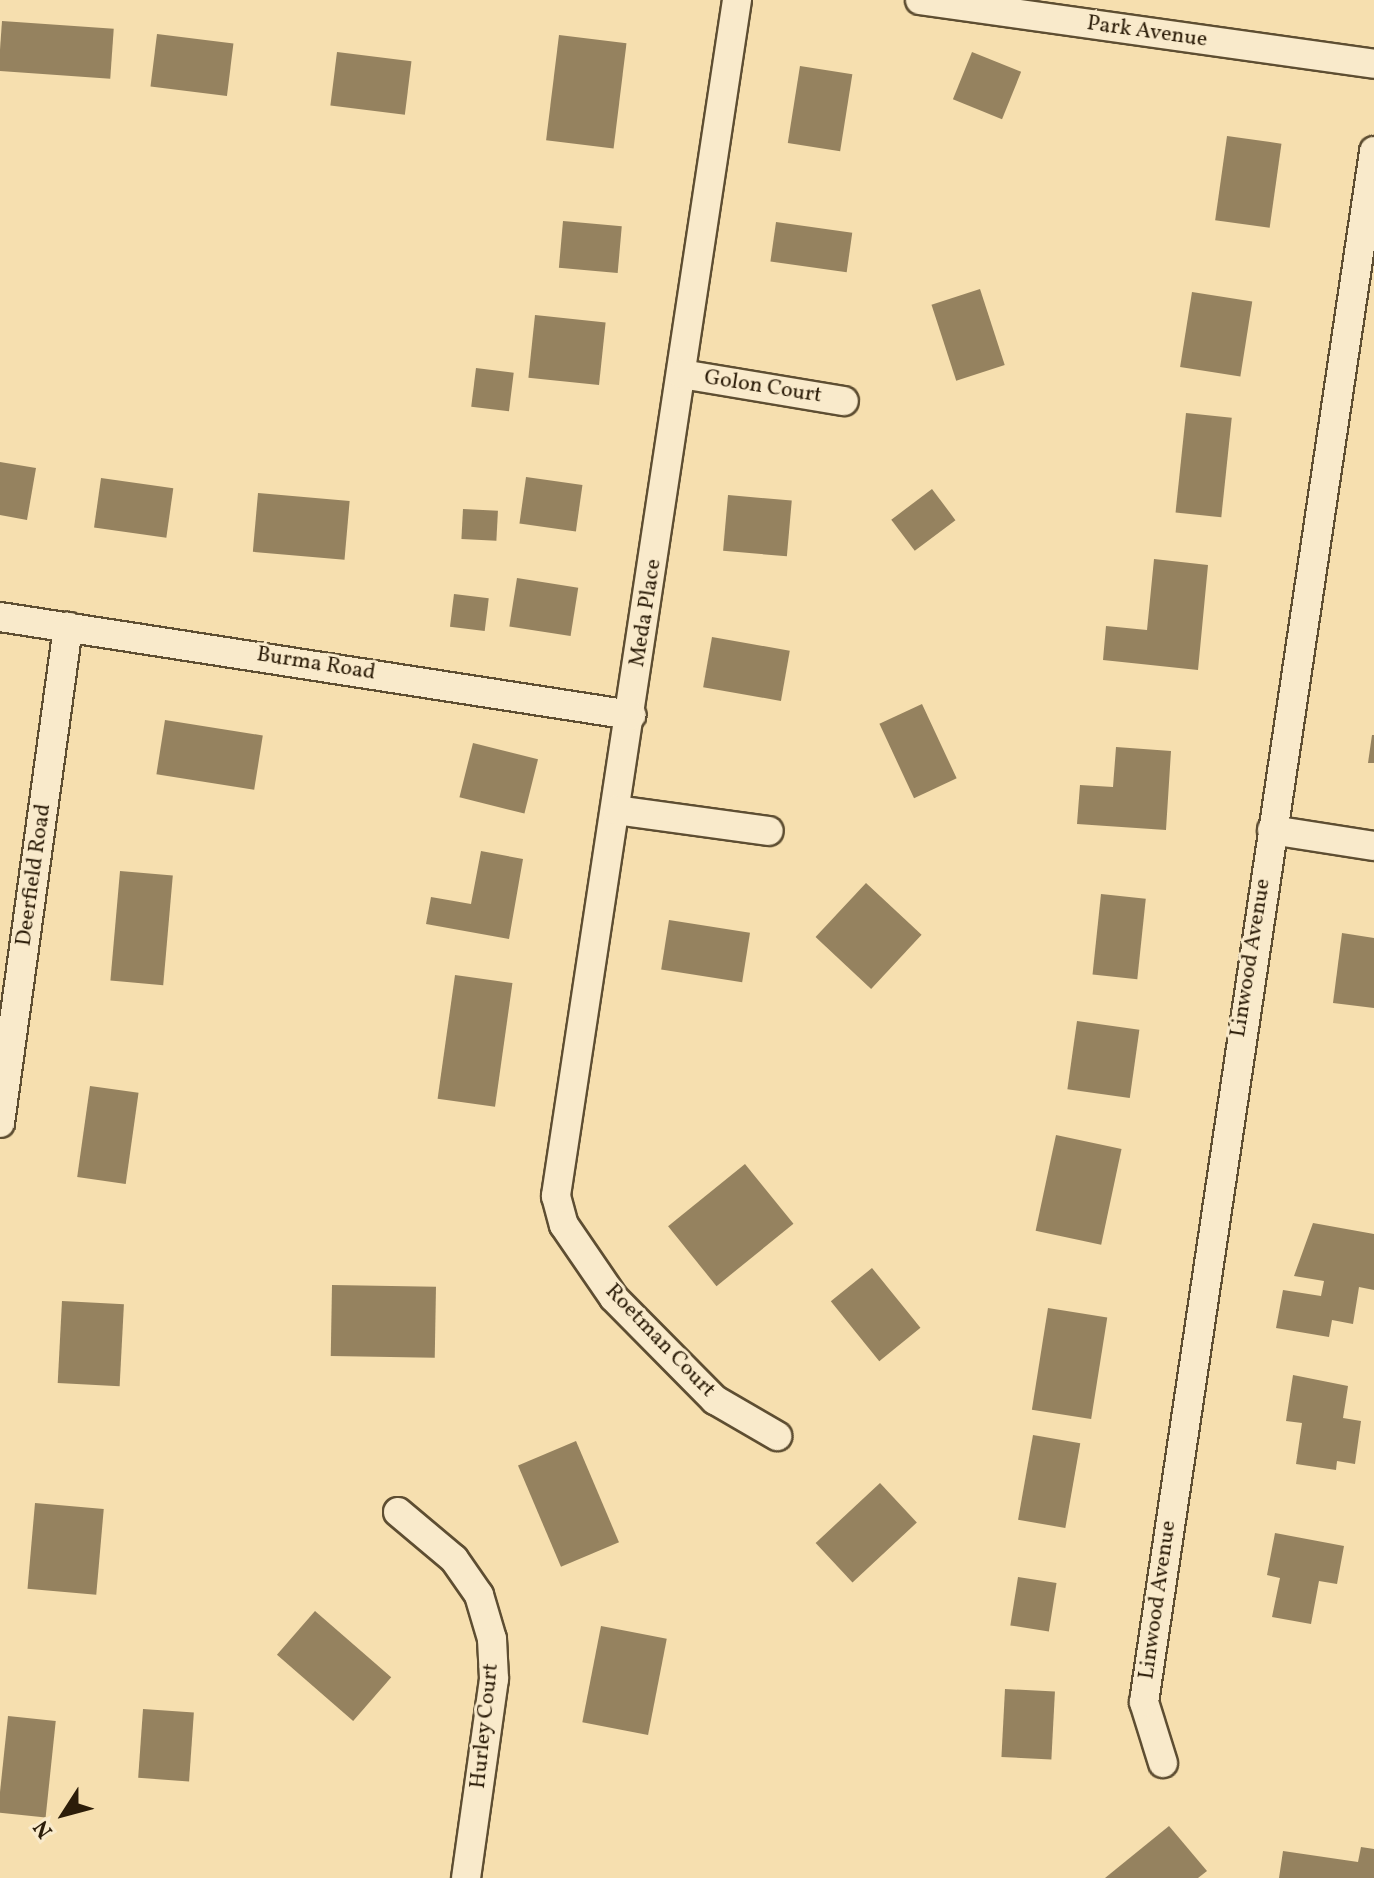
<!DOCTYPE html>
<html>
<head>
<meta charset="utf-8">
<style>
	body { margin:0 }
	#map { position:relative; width:1374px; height:1878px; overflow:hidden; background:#f6dfaf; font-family:Vollkorn,serif }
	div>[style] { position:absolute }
	.building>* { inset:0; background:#95825f; transform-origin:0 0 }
	.roads { filter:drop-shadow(2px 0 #5e4e32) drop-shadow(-2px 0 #5e4e32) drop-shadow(0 2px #5e4e32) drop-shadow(0 -2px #5e4e32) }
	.street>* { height:28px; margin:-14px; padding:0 14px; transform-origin:14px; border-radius:14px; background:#f9eacb }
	span { translate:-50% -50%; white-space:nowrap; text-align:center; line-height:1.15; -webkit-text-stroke:6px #f9eacb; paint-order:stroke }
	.street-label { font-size:22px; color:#2c1d09 }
	.north { position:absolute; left:24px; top:1774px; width:80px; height:80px; -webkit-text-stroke:6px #f9eacb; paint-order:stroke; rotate:234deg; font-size:22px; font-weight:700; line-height:32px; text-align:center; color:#2c1d09 }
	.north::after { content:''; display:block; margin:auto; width:28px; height:36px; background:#2c1d09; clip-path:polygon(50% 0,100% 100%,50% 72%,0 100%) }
</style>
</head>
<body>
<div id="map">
	<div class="building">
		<div style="left:2px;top:21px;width:112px;height:50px;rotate:4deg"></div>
		<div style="left:157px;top:34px;width:77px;height:53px;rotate:7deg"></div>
		<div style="left:559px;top:35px;width:68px;height:106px;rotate:7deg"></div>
		<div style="left:337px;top:52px;width:75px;height:54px;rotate:7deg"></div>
		<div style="left:972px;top:52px;width:53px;height:51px;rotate:22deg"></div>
		<div style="left:800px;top:66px;width:53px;height:78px;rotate:9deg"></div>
		<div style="left:1227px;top:136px;width:55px;height:85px;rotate:8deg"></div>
		<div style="left:563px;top:221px;width:59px;height:47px;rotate:5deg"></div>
		<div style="left:776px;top:222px;width:77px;height:40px;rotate:8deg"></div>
		<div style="left:980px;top:289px;width:80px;height:51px;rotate:72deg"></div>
		<div style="left:1192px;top:292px;width:61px;height:76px;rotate:9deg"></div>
		<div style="left:535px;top:315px;width:71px;height:63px;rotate:6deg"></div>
		<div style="left:476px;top:368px;width:38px;height:39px;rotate:7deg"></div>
		<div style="left:1186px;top:413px;width:46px;height:100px;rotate:6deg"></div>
		<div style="clip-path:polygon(0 462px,36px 468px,27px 520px,0 515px)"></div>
		<div style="left:526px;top:477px;width:57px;height:47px;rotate:8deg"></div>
		<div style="left:101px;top:478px;width:73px;height:50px;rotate:8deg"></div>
		<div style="left:932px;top:489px;width:39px;height:51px;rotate:53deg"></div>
		<div style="left:258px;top:493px;width:92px;height:59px;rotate:5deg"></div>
		<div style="left:728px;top:495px;width:64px;height:56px;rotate:5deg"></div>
		<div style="left:463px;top:509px;width:35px;height:30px;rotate:3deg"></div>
		<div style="clip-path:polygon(1154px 559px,1208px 565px,1198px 670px,1103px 660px,1106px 626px,1147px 630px)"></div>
		<div style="left:517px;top:578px;width:62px;height:49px;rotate:9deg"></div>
		<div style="left:454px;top:594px;width:35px;height:33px;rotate:7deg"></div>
		<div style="left:712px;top:637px;width:79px;height:51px;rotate:10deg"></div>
		<div style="left:922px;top:704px;width:82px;height:47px;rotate:65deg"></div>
		<div style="left:165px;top:720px;width:99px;height:55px;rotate:9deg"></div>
		<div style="clip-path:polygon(1372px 735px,1374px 735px,1374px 763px,1368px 763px)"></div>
		<div style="left:473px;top:743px;width:67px;height:56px;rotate:14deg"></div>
		<div style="clip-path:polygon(1116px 747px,1171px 751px,1166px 830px,1077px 824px,1080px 785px,1113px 787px)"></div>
		<div style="clip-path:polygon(481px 851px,523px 859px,509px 939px,426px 924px,431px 897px,471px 904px)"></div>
		<div style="left:120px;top:871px;width:53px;height:110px;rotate:5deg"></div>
		<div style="left:866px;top:883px;width:76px;height:74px;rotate:43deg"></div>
		<div style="left:1101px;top:894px;width:45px;height:81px;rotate:6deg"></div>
		<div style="left:669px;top:920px;width:82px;height:50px;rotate:9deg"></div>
		<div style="clip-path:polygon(1342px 933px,1374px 938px,1374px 1008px,1333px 1003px)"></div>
		<div style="left:455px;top:975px;width:58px;height:125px;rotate:8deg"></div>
		<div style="left:1077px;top:1021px;width:63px;height:69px;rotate:8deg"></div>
		<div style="left:90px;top:1086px;width:49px;height:92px;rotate:8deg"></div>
		<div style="left:1056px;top:1135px;width:67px;height:98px;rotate:12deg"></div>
		<div style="left:745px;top:1164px;width:77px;height:99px;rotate:51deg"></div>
		<div style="clip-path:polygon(1313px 1223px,1374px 1234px,1374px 1290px,1359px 1287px,1353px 1324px,1332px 1320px,1329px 1337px,1276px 1328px,1283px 1290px,1321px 1296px,1324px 1281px,1294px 1276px)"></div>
		<div style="left:872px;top:1268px;width:77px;height:53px;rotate:51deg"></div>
		<div style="left:332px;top:1285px;width:104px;height:71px;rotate:1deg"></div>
		<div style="left:62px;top:1301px;width:62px;height:82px;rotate:3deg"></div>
		<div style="left:1048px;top:1308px;width:60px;height:103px;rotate:9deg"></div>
		<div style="clip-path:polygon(1293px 1375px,1348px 1386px,1343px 1418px,1361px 1421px,1355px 1464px,1337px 1461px,1336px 1470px,1296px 1464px,1302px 1423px,1286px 1421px)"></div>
		<div style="left:1033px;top:1435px;width:48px;height:86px;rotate:10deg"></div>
		<div style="left:576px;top:1441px;width:110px;height:63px;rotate:67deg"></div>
		<div style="left:880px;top:1483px;width:54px;height:88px;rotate:47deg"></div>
		<div style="left:35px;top:1503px;width:69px;height:86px;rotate:5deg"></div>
		<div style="clip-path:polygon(1275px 1533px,1344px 1546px,1337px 1584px,1319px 1581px,1311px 1624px,1272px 1617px,1280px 1578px,1267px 1575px)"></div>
		<div style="left:1018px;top:1577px;width:39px;height:49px;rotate:9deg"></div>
		<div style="left:315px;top:1611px;width:101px;height:58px;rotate:41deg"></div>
		<div style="left:601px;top:1626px;width:67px;height:98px;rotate:11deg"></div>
		<div style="left:1005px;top:1689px;width:50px;height:68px;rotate:3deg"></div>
		<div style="left:143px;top:1709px;width:51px;height:69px;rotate:4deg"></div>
		<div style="left:8px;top:1716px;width:48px;height:97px;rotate:6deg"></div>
		<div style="clip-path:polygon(1169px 1826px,1207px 1871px,1198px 1878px,1105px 1878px)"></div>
		<div style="clip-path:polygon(1361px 1847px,1374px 1849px,1374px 1878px,1279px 1878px,1283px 1851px,1358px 1862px)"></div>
	</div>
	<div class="roads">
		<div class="street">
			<div style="left:737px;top:0;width:1210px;rotate:98.61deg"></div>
			<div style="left:556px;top:1196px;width:30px;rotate:75deg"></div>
			<div style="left:564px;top:1225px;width:88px;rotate:55.6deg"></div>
			<div style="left:614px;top:1298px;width:144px;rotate:45.3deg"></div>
			<div style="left:715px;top:1400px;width:72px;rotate:30.1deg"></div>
			<div style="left:920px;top:0;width:458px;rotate:8deg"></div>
			<div style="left:682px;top:374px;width:164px;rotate:9.5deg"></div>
			<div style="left:0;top:617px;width:639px;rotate:8.83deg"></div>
			<div style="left:616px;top:810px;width:154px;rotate:7.8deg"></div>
			<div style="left:1272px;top:830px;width:103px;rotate:8.9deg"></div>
			<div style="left:0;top:1123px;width:501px;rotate:-82.19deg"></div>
			<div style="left:398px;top:1512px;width:73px;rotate:40deg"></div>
			<div style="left:454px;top:1559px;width:44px;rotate:55.2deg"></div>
			<div style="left:479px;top:1595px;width:46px;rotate:73.5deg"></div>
			<div style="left:492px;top:1639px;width:40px;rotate:87.1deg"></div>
			<div style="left:494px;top:1679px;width:201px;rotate:98deg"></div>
			<div style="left:1163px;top:1763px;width:64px;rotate:-107.3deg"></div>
			<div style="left:1144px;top:1702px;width:1568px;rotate:-81.56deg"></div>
		</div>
	</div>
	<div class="street-label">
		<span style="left:1147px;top:32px;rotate:8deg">Park Avenue</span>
		<span style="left:763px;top:387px;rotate:9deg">Golon Court</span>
		<span style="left:646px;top:613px;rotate:-81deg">Meda Place</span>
		<span style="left:316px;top:664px;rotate:9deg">Burma Road</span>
		<span style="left:34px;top:875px;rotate:-82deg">Deerfield Road</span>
		<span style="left:1251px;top:958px;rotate:-81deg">Linwood Avenue</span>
		<span style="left:660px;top:1341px;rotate:46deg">Roetman Court</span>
		<span style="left:1158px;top:1600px;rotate:-82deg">Linwood Avenue</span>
		<span style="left:485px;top:1726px;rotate:-84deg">Hurley Court</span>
	</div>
	<div class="north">N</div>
</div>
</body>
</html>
